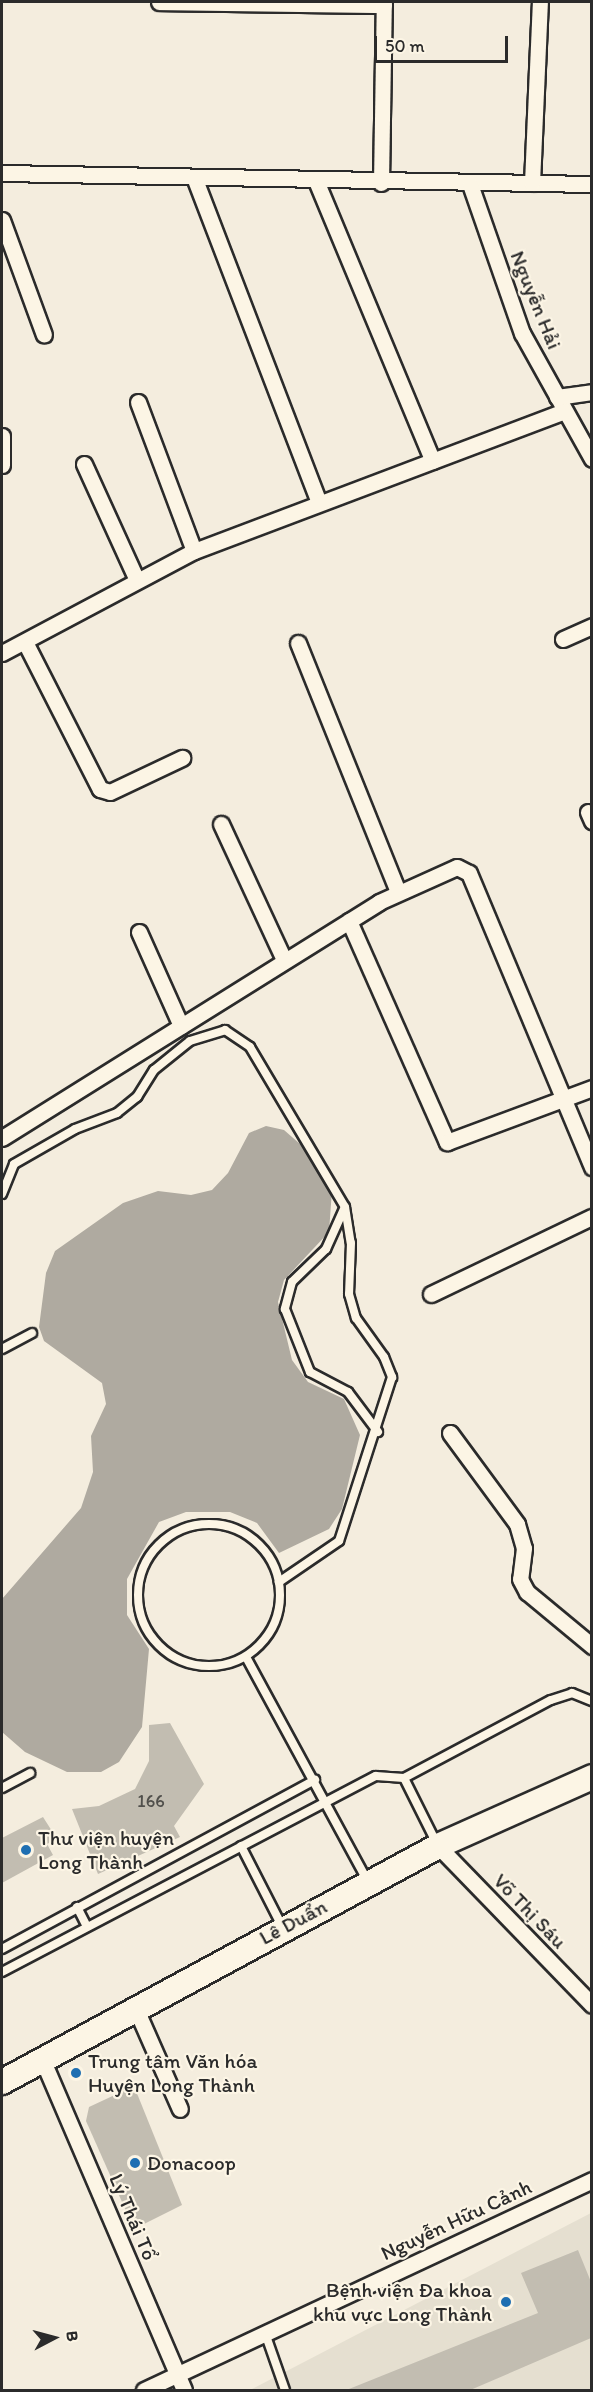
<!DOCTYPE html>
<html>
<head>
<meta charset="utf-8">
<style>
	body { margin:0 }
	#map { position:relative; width:593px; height:2392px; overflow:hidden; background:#f4edde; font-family:Itim,sans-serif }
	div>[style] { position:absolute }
	.built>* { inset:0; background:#e5dfd0 }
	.water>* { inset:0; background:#afaaa0 }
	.building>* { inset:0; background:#c2bdb1 }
	.roads { filter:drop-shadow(2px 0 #2b2b2b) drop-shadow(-2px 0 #2b2b2b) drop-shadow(0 2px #2b2b2b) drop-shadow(0 -2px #2b2b2b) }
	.lane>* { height:8px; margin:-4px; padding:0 4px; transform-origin:4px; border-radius:4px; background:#fcf5e5 }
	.lane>.ring { margin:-4px; padding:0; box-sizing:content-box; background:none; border:8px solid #fcf5e5; border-radius:50% }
	.street>* { height:15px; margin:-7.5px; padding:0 7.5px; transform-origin:7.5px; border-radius:7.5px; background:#fcf5e5 }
	.primary>* { height:24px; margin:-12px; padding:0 12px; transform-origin:12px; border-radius:12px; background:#fcf5e5 }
	.dots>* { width:16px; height:16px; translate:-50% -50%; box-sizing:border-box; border:3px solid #fcf5e5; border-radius:50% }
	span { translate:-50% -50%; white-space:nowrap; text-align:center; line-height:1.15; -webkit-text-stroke:4.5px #fcf5e5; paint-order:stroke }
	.number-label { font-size:18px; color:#51504c }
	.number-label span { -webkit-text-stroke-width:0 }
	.street-label { font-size:21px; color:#2b2b2b }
	.poi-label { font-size:21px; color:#2b2b2b }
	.left { translate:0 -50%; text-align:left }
	.right { translate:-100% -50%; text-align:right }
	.frame { position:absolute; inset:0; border:3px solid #2b2b2b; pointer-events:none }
	.north { position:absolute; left:24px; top:2308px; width:60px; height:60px; -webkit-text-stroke:4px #fcf5e5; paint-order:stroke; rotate:84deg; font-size:16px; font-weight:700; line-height:24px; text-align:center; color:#2b2b2b }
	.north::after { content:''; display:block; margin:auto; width:21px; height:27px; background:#2b2b2b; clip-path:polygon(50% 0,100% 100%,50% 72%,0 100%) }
	.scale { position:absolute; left:374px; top:36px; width:134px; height:27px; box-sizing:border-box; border:3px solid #2b2b2b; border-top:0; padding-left:8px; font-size:18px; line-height:21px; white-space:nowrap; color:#2b2b2b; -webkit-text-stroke:4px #fcf5e5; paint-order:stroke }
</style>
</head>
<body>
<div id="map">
	<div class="built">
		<div style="clip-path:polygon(591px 2213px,591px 2390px,250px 2390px)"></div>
	</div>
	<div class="water">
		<div style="clip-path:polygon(266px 1126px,284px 1130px,300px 1144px,332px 1190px,329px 1232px,284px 1280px,278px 1302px,292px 1360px,308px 1382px,344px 1399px,360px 1435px,342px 1509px,329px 1529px,279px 1553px,257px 1523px,230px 1512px,186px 1512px,159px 1522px,127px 1579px,127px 1615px,149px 1649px,142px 1727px,119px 1762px,101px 1772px,67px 1772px,25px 1752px,2px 1732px,2px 1599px,81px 1508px,93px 1472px,91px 1436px,106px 1404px,102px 1383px,44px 1341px,39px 1327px,46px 1273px,55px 1251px,123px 1203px,158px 1191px,191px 1195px,212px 1190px,228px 1173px,249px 1133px)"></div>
	</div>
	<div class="building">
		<div style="clip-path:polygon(170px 1723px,204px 1784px,174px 1826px,180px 1837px,98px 1874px,72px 1809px,99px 1806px,135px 1789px,149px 1761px,149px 1725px)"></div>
		<div style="clip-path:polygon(43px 1817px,57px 1839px,47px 1844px,53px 1855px,2px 1883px,2px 1838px)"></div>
		<div style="clip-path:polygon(134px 2086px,182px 2205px,134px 2229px,86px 2121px,89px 2107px)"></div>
		<div style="clip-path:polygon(578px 2250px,591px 2282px,591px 2338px,468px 2391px,344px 2391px,538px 2313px,521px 2273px)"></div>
	</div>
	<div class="roads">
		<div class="lane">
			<div style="left:2px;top:1194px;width:32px;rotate:-68deg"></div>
			<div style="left:14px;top:1164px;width:70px;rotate:-29.8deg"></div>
			<div style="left:75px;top:1129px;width:45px;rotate:-20.9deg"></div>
			<div style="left:117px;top:1113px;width:26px;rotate:-39deg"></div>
			<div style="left:137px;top:1097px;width:32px;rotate:-58deg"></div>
			<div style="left:154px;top:1070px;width:46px;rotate:-38.9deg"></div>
			<div style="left:190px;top:1041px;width:37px;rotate:-17deg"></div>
			<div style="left:225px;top:1030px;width:30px;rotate:34deg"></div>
			<div style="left:250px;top:1047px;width:186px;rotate:59.3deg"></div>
			<div style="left:345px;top:1207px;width:36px;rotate:81deg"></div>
			<div style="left:351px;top:1243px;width:51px;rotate:92.2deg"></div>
			<div style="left:349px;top:1294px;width:25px;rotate:74deg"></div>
			<div style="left:356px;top:1318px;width:48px;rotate:54.3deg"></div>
			<div style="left:384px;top:1357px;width:22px;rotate:68deg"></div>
			<div style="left:392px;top:1377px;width:172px;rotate:107.9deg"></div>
			<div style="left:339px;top:1541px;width:73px;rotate:145.7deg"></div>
			<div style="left:344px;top:1209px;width:44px;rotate:114.2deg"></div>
			<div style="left:326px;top:1249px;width:47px;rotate:135.9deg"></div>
			<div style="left:292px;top:1282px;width:28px;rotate:105deg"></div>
			<div style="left:285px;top:1309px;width:68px;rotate:68.4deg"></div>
			<div style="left:310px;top:1372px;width:43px;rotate:27.8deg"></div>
			<div style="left:348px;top:1392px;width:50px;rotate:53.1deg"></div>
			<div style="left:2px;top:1349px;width:34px;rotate:-28deg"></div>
			<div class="ring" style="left:138px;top:1524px;width:134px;height:134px"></div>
			<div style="left:246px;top:1657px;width:254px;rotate:61.5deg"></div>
			<div style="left:404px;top:1778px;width:166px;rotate:-28deg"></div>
			<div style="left:551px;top:1700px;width:22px;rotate:-18deg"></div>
			<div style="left:572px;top:1693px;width:22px;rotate:22deg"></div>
			<div style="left:2px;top:1788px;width:32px;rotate:-28deg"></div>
			<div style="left:241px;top:1846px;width:90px;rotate:62.9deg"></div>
			<div style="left:77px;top:1907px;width:20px;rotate:63deg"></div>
			<div style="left:2px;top:1949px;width:356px;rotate:-28.4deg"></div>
			<div style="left:2px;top:1972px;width:422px;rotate:-27.7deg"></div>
			<div style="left:376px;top:1776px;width:28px;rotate:4deg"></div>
			<div style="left:404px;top:1778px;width:74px;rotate:63.4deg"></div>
			<div style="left:265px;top:2333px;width:60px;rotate:70.7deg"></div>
		</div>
		<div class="street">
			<div style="left:159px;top:2px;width:225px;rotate:0.8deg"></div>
			<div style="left:2px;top:173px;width:590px;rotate:1.07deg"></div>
			<div style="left:194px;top:177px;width:349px;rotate:69deg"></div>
			<div style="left:317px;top:183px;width:301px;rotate:67.4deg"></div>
			<div style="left:381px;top:183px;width:181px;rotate:-89.1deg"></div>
			<div style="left:532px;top:183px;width:181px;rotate:-87.5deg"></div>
			<div style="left:470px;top:184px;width:158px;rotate:70.8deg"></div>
			<div style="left:522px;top:333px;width:144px;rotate:60.9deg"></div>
			<div style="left:2px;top:220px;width:122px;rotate:69.9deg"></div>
			<div style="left:557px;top:397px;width:35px;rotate:-8deg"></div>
			<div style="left:138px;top:402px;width:159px;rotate:69.4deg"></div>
			<div style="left:2px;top:436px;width:29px;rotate:90deg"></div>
			<div style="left:84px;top:464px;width:125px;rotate:65.5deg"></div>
			<div style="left:563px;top:639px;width:32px;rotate:-24deg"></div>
			<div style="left:25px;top:642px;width:165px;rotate:63deg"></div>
			<div style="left:100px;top:789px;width:10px;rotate:17deg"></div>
			<div style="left:110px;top:792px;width:80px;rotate:-25.3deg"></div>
			<div style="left:298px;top:643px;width:268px;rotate:68.1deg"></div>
			<div style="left:2px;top:653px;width:217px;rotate:-28deg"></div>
			<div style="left:194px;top:551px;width:396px;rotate:-20.7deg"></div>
			<div style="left:588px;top:812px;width:10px;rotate:66deg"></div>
			<div style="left:221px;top:824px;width:150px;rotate:65.1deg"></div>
			<div style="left:349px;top:921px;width:242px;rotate:66.1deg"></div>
			<div style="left:447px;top:1142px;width:155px;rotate:-20.4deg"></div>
			<div style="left:139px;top:932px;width:103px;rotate:65.9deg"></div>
			<div style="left:2px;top:1138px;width:445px;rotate:-32deg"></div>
			<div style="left:379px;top:902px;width:85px;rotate:-24.2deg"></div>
			<div style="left:457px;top:867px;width:13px;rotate:27deg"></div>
			<div style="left:469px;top:873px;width:319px;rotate:67.3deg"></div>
			<div style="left:431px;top:1294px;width:178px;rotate:-25.6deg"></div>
			<div style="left:450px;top:1433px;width:113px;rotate:53.6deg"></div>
			<div style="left:517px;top:1524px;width:25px;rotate:74deg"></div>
			<div style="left:524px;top:1548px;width:31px;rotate:97deg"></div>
			<div style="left:520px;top:1579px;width:15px;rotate:62deg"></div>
			<div style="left:527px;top:1592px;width:85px;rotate:39.7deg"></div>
			<div style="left:438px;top:1846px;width:221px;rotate:45.9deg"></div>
			<div style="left:136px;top:2009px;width:109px;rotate:66.3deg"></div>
			<div style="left:43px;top:2061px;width:358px;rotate:66.8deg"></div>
			<div style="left:144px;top:2390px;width:495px;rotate:-25.1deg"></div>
		</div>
		<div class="primary">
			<div style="left:2px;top:2082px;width:496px;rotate:-28.4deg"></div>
			<div style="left:438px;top:1846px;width:169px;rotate:-24.1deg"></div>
		</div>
	</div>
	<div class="dots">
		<div style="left:26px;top:1850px;background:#1f6fb2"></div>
		<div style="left:76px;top:2073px;background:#1f6fb2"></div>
		<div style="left:135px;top:2163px;background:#1f6fb2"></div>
		<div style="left:506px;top:2302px;background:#1f6fb2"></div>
	</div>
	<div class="number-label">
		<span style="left:151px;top:1801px">166</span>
	</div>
	<div class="street-label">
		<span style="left:536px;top:300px;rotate:68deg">Nguyễn Hải</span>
		<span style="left:530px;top:1911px;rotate:46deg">Võ Thị Sáu</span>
		<span style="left:293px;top:1922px;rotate:-28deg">Lê Duẩn</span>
		<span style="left:133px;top:2217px;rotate:67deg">Lý Thái Tổ</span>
		<span style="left:456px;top:2220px;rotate:-25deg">Nguyễn Hữu Cảnh</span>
	</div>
	<div class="poi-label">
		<span class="left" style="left:38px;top:1850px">Thư viện huyện<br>Long Thành</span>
		<span class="left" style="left:88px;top:2073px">Trung tâm Văn hóa<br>Huyện Long Thành</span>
		<span class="left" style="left:147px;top:2163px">Donacoop</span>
		<span class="right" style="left:492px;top:2302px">Bệnh viện Đa khoa<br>khu vực Long Thành</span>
	</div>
	<div class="frame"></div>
	<div class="north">B</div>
	<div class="scale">50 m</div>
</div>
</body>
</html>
